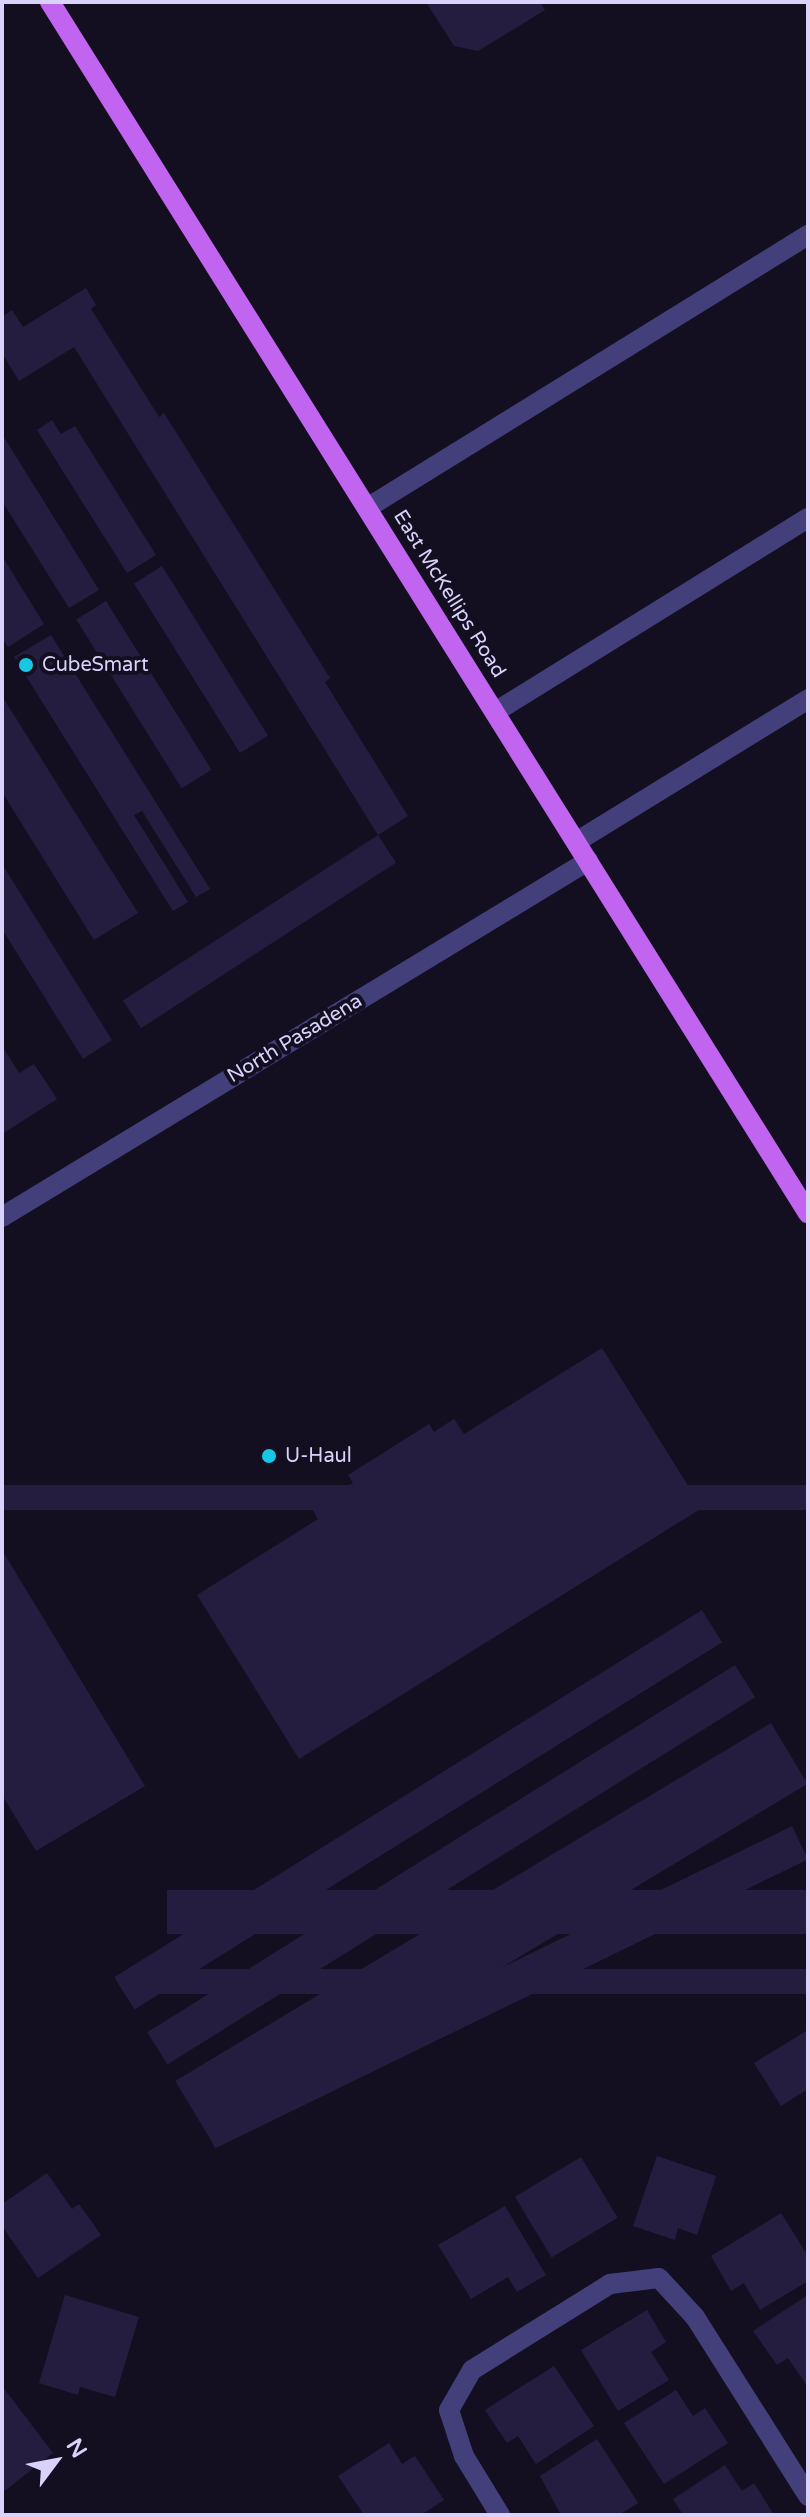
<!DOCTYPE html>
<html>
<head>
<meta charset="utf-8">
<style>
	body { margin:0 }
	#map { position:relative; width:810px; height:2517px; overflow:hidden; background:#130f20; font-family:"Varela Round",sans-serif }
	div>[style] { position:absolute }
	.building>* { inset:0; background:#251d3f; transform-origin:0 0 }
	.lane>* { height:20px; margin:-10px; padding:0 10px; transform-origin:10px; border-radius:10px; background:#433f7b }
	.street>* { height:20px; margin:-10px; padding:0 10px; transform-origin:10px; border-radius:10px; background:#433f7b }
	.primary>* { height:20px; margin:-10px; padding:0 10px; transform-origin:10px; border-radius:10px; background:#c164f0 }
	.dots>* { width:22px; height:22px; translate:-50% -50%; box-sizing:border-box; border:4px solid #130f20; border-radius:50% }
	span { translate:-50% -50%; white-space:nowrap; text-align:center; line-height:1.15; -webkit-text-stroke:8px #130f20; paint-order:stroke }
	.street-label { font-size:20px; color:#d9d3fb }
	.poi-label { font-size:20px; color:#d9d3fb }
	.left { translate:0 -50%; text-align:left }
	.frame { position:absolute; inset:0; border:4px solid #d9d3fb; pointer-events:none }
	.north { position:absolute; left:16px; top:2421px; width:80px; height:80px; -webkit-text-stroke:6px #130f20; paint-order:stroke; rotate:58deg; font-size:22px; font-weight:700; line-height:32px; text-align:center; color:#d9d3fb }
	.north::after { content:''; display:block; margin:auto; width:28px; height:36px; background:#d9d3fb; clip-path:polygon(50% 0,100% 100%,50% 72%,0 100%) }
</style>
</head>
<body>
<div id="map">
	<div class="building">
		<div style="clip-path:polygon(426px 2px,540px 2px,545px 10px,478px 51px,454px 46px)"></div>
		<div style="clip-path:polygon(86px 288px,96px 305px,91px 309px,159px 417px,164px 413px,330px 678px,325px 682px,408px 816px,378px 835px,74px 347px,19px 381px,2px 353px,2px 317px,12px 310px,23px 327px)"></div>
		<div style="clip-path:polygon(52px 420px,61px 434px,75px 426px,156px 555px,127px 573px,37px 430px)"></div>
		<div style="clip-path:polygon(2px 434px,99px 590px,69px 608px,2px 501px)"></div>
		<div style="clip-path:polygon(2px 556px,44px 624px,8px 647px,2px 638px)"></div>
		<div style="left:162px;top:566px;width:200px;height:33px;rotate:58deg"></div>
		<div style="left:106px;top:601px;width:199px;height:35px;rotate:58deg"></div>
		<div style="clip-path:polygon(51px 635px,210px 889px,196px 897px,142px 811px,134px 815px,188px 902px,173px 911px,14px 657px)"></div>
		<div style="clip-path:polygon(2px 696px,138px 913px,94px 940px,2px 792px)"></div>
		<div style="left:378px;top:835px;width:33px;height:304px;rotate:57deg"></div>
		<div style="clip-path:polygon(2px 864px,112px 1040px,83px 1059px,2px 929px)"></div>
		<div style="clip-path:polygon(2px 1046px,19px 1073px,34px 1064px,57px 1099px,2px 1134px)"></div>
		<div style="clip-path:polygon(602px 1348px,702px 1508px,299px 1759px,197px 1595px,318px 1519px,312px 1509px,353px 1483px,348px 1475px,429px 1424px,434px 1432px,454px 1419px,464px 1434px)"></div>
		<div style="left:808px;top:1485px;width:25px;height:912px;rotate:90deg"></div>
		<div style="clip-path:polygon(2px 1550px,145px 1786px,36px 1851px,2px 1795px)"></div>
		<div style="left:702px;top:1610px;width:38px;height:693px;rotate:58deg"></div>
		<div style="left:735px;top:1665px;width:38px;height:693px;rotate:58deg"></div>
		<div style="left:771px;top:1723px;width:71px;height:695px;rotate:59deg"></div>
		<div style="left:792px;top:1826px;width:37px;height:660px;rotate:64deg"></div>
		<div style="left:808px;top:1890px;width:44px;height:641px;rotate:90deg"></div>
		<div style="left:808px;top:1969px;width:25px;height:654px;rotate:90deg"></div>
		<div style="clip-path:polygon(808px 2030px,808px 2089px,781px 2106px,754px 2063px)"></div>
		<div style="clip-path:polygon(657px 2156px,716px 2176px,697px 2235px,678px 2228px,675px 2240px,633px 2226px)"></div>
		<div style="left:581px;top:2157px;width:71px;height:77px;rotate:59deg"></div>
		<div style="clip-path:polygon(47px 2173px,72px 2209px,79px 2204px,101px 2235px,38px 2278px,2px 2226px,2px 2204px)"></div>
		<div style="clip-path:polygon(505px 2206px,546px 2275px,517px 2292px,508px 2277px,471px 2299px,438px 2245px)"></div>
		<div style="clip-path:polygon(781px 2213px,808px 2256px,808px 2281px,760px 2310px,744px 2283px,731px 2291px,711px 2256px)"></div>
		<div style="clip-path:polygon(65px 2295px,139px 2317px,115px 2397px,80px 2387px,78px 2395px,39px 2383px)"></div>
		<div style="clip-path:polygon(808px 2295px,808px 2387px,788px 2358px,777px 2365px,753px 2331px)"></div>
		<div style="clip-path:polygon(647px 2310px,666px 2342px,651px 2352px,669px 2380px,618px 2411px,581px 2350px)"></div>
		<div style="clip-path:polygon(554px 2366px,594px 2426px,536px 2464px,518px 2436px,507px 2443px,485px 2410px)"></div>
		<div style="clip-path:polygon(2px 2386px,53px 2453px,2px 2493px)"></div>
		<div style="clip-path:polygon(676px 2390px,693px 2416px,705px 2408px,728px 2443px,664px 2484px,624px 2423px)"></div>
		<div style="clip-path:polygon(597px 2439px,638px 2503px,619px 2515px,561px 2515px,540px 2476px)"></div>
		<div style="clip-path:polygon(389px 2443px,402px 2464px,415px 2456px,444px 2500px,421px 2515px,364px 2515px,338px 2476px)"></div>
		<div style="clip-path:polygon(725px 2465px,742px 2491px,754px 2483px,774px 2515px,683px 2515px,673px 2499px)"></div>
	</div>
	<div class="lane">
		<div style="left:367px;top:508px;width:519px;rotate:-31.76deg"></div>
		<div style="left:495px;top:712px;width:368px;rotate:-31.8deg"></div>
		<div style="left:576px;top:842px;width:273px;rotate:-31.6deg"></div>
		<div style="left:500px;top:2515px;width:69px;rotate:-121.4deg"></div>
		<div style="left:464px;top:2456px;width:48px;rotate:-108.1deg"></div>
		<div style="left:449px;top:2410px;width:46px;rotate:-60.1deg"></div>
		<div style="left:472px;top:2370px;width:163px;rotate:-31.9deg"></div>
		<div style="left:610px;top:2284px;width:49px;rotate:-7deg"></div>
		<div style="left:659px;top:2278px;width:53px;rotate:47.3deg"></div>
		<div style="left:695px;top:2317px;width:212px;rotate:57.7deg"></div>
	</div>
	<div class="street">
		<div style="left:2px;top:1217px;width:686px;rotate:-31.28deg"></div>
	</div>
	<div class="primary">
		<div style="left:50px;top:2px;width:1429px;rotate:57.96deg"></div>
	</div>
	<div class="dots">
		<div style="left:26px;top:665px;background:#16c8e4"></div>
		<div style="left:269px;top:1456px;background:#16c8e4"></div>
	</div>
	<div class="street-label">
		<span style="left:449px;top:594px;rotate:58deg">East McKellips Road</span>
		<span style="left:295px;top:1039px;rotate:-31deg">North Pasadena</span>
	</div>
	<div class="poi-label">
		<span class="left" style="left:42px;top:665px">CubeSmart</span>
		<span class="left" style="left:285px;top:1456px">U-Haul</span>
	</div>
	<div class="frame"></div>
	<div class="north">N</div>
</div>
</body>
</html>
